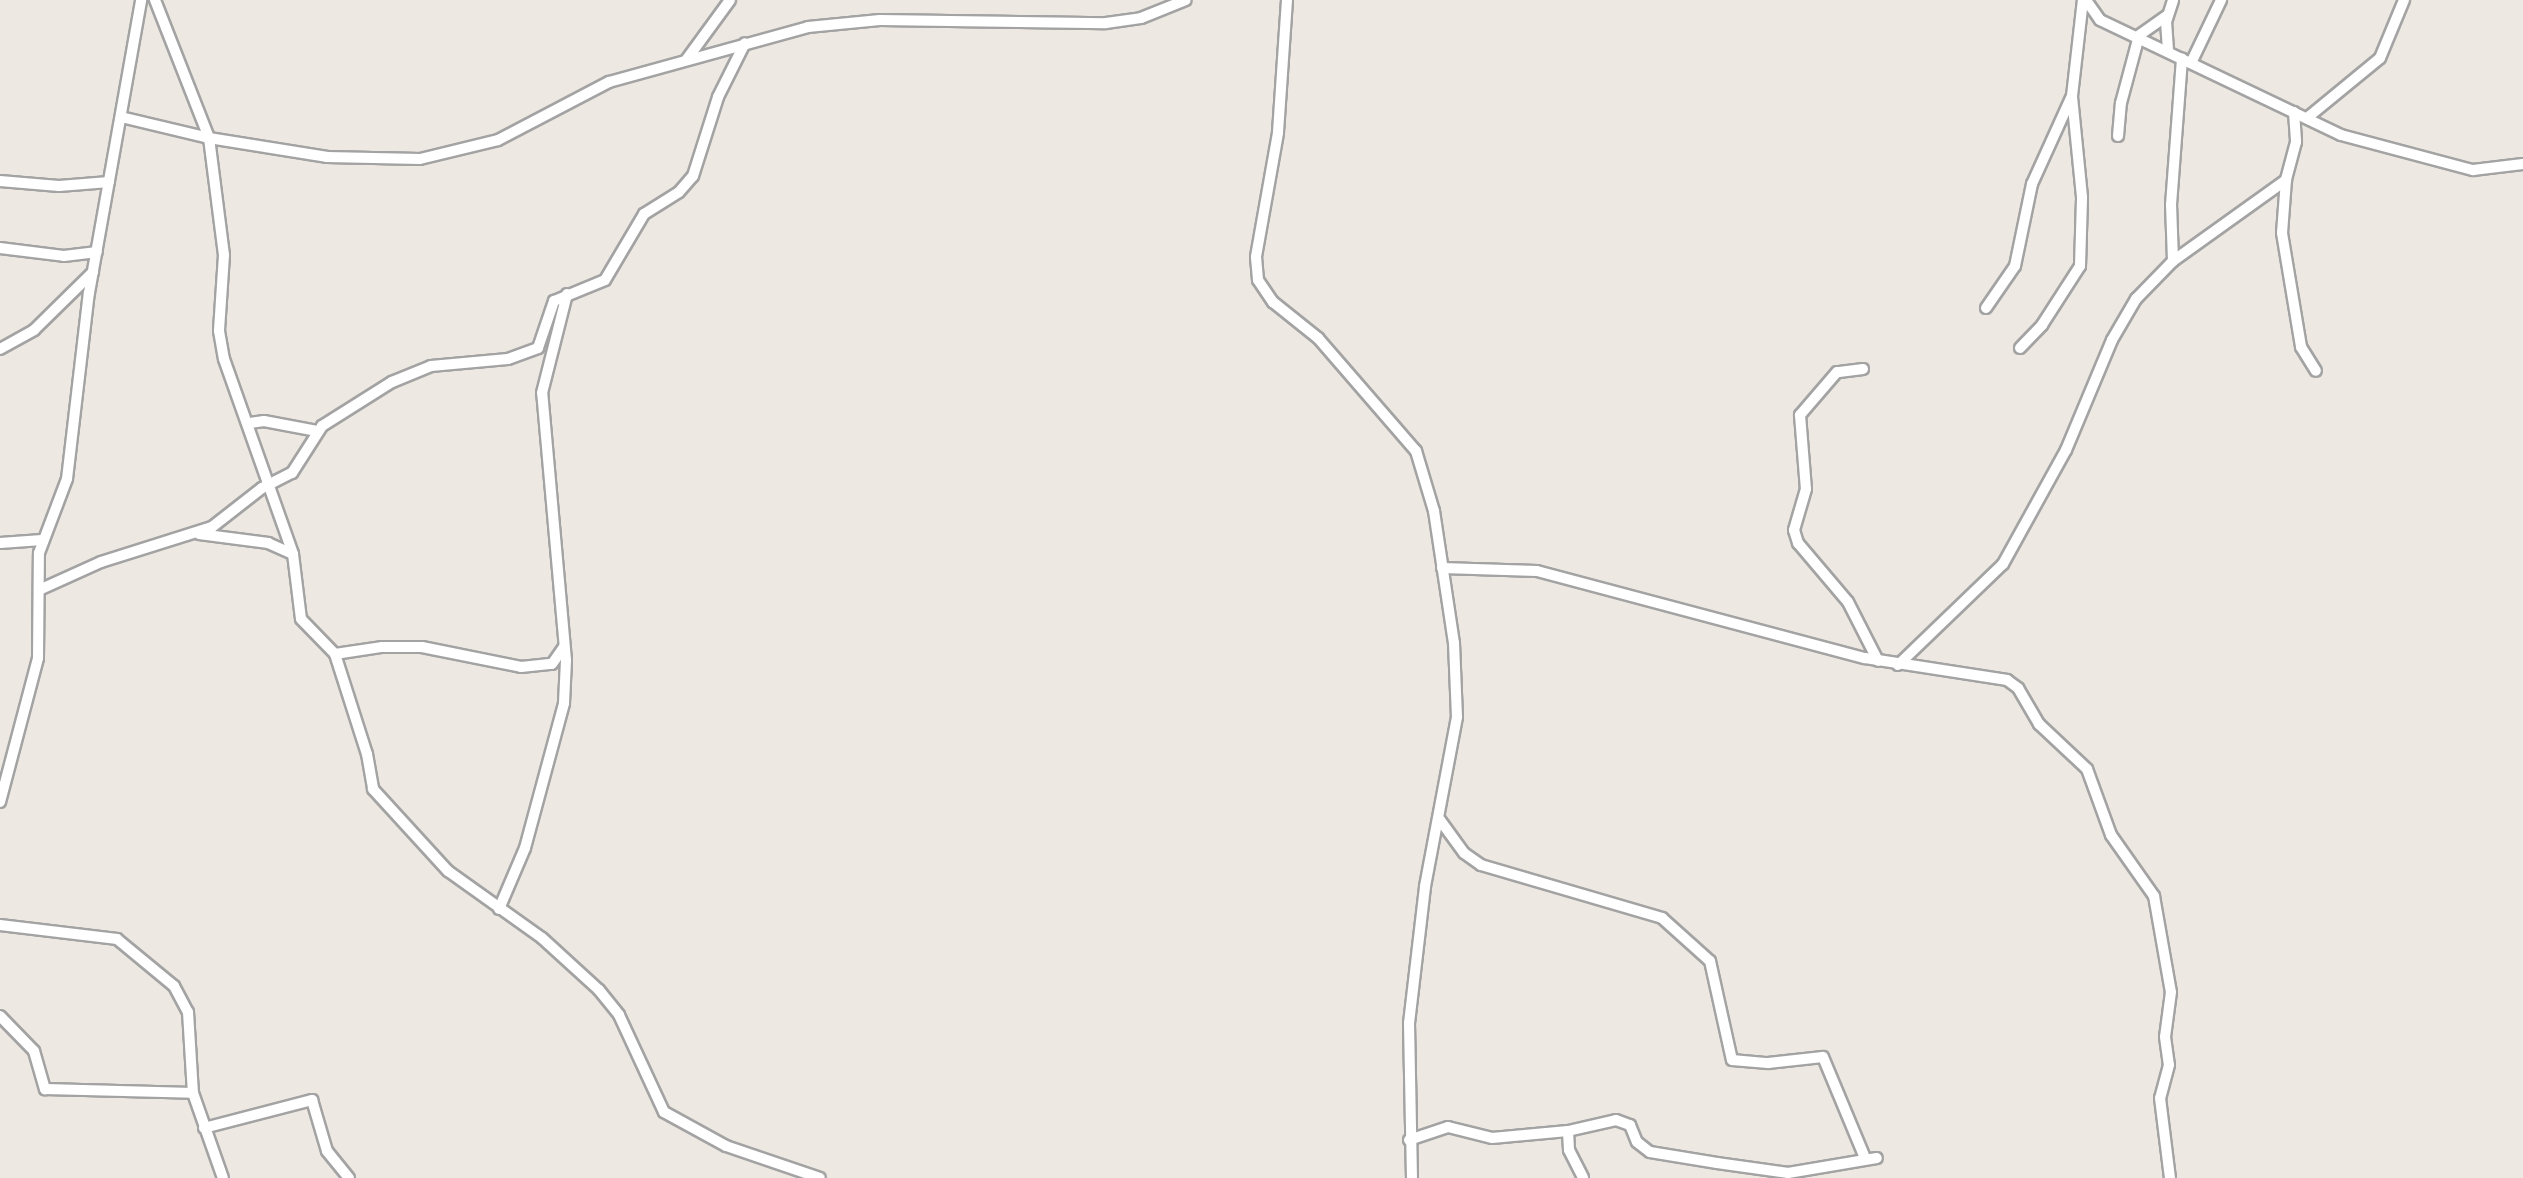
<!DOCTYPE html>
<html>
<head>
<meta charset="utf-8">
<style>
	body { margin:0 }
	#map { position:relative; width:2523px; height:1178px; overflow:hidden; background:#ede8e1; font-family:"Noto Sans",sans-serif }
	div>[style] { position:absolute }
	.roads { filter:drop-shadow(2px 0 #a3a3a3) drop-shadow(-2px 0 #a3a3a3) drop-shadow(0 2px #a3a3a3) drop-shadow(0 -2px #a3a3a3) }
	.minor>* { height:10px; margin:-5px; padding:0 5px; transform-origin:5px; border-radius:5px; background:#fff }
	span { translate:-50% -50%; white-space:nowrap; text-align:center; line-height:1.15; -webkit-text-stroke:7px #fff; paint-order:stroke }
</style>
</head>
<body>
<div id="map">
	<div class="roads">
		<div class="minor">
			<div style="left:155px;top:0;width:148px;rotate:68.6deg"></div>
			<div style="left:209px;top:138px;width:118px;rotate:82.7deg"></div>
			<div style="left:224px;top:255px;width:76px;rotate:93.8deg"></div>
			<div style="left:219px;top:331px;width:28px;rotate:80deg"></div>
			<div style="left:224px;top:359px;width:207px;rotate:70.5deg"></div>
			<div style="left:293px;top:554px;width:65px;rotate:83deg"></div>
			<div style="left:301px;top:619px;width:49px;rotate:45.8deg"></div>
			<div style="left:335px;top:654px;width:105px;rotate:72.3deg"></div>
			<div style="left:367px;top:754px;width:36px;rotate:80deg"></div>
			<div style="left:373px;top:789px;width:111px;rotate:47.6deg"></div>
			<div style="left:448px;top:871px;width:115px;rotate:35.5deg"></div>
			<div style="left:542px;top:938px;width:77px;rotate:42.4deg"></div>
			<div style="left:599px;top:990px;width:32px;rotate:51deg"></div>
			<div style="left:619px;top:1015px;width:107px;rotate:65.1deg"></div>
			<div style="left:664px;top:1112px;width:71px;rotate:28.7deg"></div>
			<div style="left:726px;top:1146px;width:99px;rotate:18.8deg"></div>
			<div style="left:1287px;top:0;width:133px;rotate:93.9deg"></div>
			<div style="left:1278px;top:133px;width:126px;rotate:100.1deg"></div>
			<div style="left:1256px;top:257px;width:23px;rotate:85deg"></div>
			<div style="left:1258px;top:280px;width:27px;rotate:56deg"></div>
			<div style="left:1273px;top:302px;width:58px;rotate:38.7deg"></div>
			<div style="left:1318px;top:338px;width:150px;rotate:49.1deg"></div>
			<div style="left:1416px;top:451px;width:63px;rotate:73.3deg"></div>
			<div style="left:1434px;top:511px;width:134px;rotate:81.4deg"></div>
			<div style="left:1454px;top:643px;width:74px;rotate:87.7deg"></div>
			<div style="left:1457px;top:717px;width:173px;rotate:100.7deg"></div>
			<div style="left:1425px;top:887px;width:137px;rotate:96.7deg"></div>
			<div style="left:1409px;top:1023px;width:155px;rotate:88.9deg"></div>
			<div style="left:2086px;top:0;width:24px;rotate:55deg"></div>
			<div style="left:2100px;top:20px;width:267px;rotate:25.5deg"></div>
			<div style="left:2341px;top:135px;width:137px;rotate:14.9deg"></div>
			<div style="left:2473px;top:170px;width:50px;rotate:-6.8deg"></div>
			<div style="left:2138px;top:36px;width:35px;rotate:-35deg"></div>
			<div style="left:2168px;top:50px;width:28px;rotate:-94deg"></div>
			<div style="left:2166px;top:22px;width:23px;rotate:-72deg"></div>
			<div style="left:687px;top:59px;width:73px;rotate:-53.9deg"></div>
			<div style="left:2191px;top:63px;width:70px;rotate:-64.5deg"></div>
			<div style="left:2294px;top:112px;width:30px;rotate:86deg"></div>
			<div style="left:2296px;top:142px;width:39px;rotate:105deg"></div>
			<div style="left:2286px;top:180px;width:53px;rotate:94.3deg"></div>
			<div style="left:2282px;top:233px;width:116px;rotate:80.5deg"></div>
			<div style="left:2301px;top:347px;width:28px;rotate:58deg"></div>
			<div style="left:121px;top:117px;width:90px;rotate:13.4deg"></div>
			<div style="left:209px;top:138px;width:120px;rotate:9.1deg"></div>
			<div style="left:327px;top:157px;width:93px;rotate:1.2deg"></div>
			<div style="left:420px;top:159px;width:80px;rotate:-13.7deg"></div>
			<div style="left:498px;top:140px;width:125px;rotate:-27.6deg"></div>
			<div style="left:609px;top:82px;width:206px;rotate:-15.4deg"></div>
			<div style="left:808px;top:27px;width:72px;rotate:-5.6deg"></div>
			<div style="left:880px;top:20px;width:226px;rotate:0.8deg"></div>
			<div style="left:1106px;top:23px;width:35px;rotate:-8deg"></div>
			<div style="left:1141px;top:18px;width:48px;rotate:-21.8deg"></div>
			<div style="left:2307px;top:118px;width:94px;rotate:-39.4deg"></div>
			<div style="left:2380px;top:58px;width:63px;rotate:-67.5deg"></div>
			<div style="left:2118px;top:136px;width:33px;rotate:-85deg"></div>
			<div style="left:2121px;top:103px;width:69px;rotate:-75deg"></div>
			<div style="left:0;top:181px;width:59px;rotate:4.8deg"></div>
			<div style="left:59px;top:186px;width:50px;rotate:-4.6deg"></div>
			<div style="left:0;top:248px;width:64px;rotate:7.1deg"></div>
			<div style="left:64px;top:256px;width:33px;rotate:-7deg"></div>
			<div style="left:2173px;top:261px;width:56px;rotate:-92deg"></div>
			<div style="left:2171px;top:205px;width:147px;rotate:-85.7deg"></div>
			<div style="left:1986px;top:308px;width:51px;rotate:-55.4deg"></div>
			<div style="left:2015px;top:266px;width:84px;rotate:-78.3deg"></div>
			<div style="left:2032px;top:184px;width:97px;rotate:-65.6deg"></div>
			<div style="left:2072px;top:96px;width:97px;rotate:-83.5deg"></div>
			<div style="left:2020px;top:348px;width:32px;rotate:-46deg"></div>
			<div style="left:2042px;top:325px;width:70px;rotate:-57.2deg"></div>
			<div style="left:2080px;top:266px;width:69px;rotate:-88.3deg"></div>
			<div style="left:2082px;top:197px;width:101px;rotate:-95.7deg"></div>
			<div style="left:0;top:349px;width:39px;rotate:-29deg"></div>
			<div style="left:34px;top:330px;width:83px;rotate:-44.5deg"></div>
			<div style="left:1863px;top:369px;width:26px;rotate:173deg"></div>
			<div style="left:1837px;top:372px;width:57px;rotate:130.7deg"></div>
			<div style="left:1800px;top:415px;width:74px;rotate:85.4deg"></div>
			<div style="left:1806px;top:489px;width:43px;rotate:106.3deg"></div>
			<div style="left:1794px;top:530px;width:14px;rotate:73deg"></div>
			<div style="left:1798px;top:543px;width:77px;rotate:49.7deg"></div>
			<div style="left:1848px;top:602px;width:66px;rotate:63deg"></div>
			<div style="left:250px;top:423px;width:14px;rotate:-8deg"></div>
			<div style="left:264px;top:421px;width:54px;rotate:10.7deg"></div>
			<div style="left:199px;top:534px;width:70px;rotate:7.4deg"></div>
			<div style="left:268px;top:543px;width:27px;rotate:24deg"></div>
			<div style="left:0;top:543px;width:42px;rotate:-4.1deg"></div>
			<div style="left:1442px;top:568px;width:95px;rotate:1.8deg"></div>
			<div style="left:1537px;top:571px;width:339px;rotate:14.9deg"></div>
			<div style="left:1865px;top:658px;width:144px;rotate:8.8deg"></div>
			<div style="left:2007px;top:680px;width:14px;rotate:36deg"></div>
			<div style="left:2018px;top:688px;width:42px;rotate:59.7deg"></div>
			<div style="left:2039px;top:724px;width:66px;rotate:43.2deg"></div>
			<div style="left:2087px;top:769px;width:70px;rotate:70deg"></div>
			<div style="left:2111px;top:835px;width:75px;rotate:54.8deg"></div>
			<div style="left:2154px;top:896px;width:97px;rotate:80deg"></div>
			<div style="left:2171px;top:992px;width:45px;rotate:97.6deg"></div>
			<div style="left:2165px;top:1037px;width:28px;rotate:82deg"></div>
			<div style="left:2169px;top:1065px;width:34px;rotate:105deg"></div>
			<div style="left:2160px;top:1098px;width:81px;rotate:82.9deg"></div>
			<div style="left:39px;top:590px;width:68px;rotate:-24.3deg"></div>
			<div style="left:101px;top:562px;width:116px;rotate:-17.5deg"></div>
			<div style="left:212px;top:527px;width:63px;rotate:-38deg"></div>
			<div style="left:262px;top:488px;width:34px;rotate:-27deg"></div>
			<div style="left:292px;top:473px;width:56px;rotate:-57.4deg"></div>
			<div style="left:322px;top:426px;width:83px;rotate:-32.2deg"></div>
			<div style="left:392px;top:382px;width:42px;rotate:-22.3deg"></div>
			<div style="left:431px;top:366px;width:77px;rotate:-5.2deg"></div>
			<div style="left:508px;top:359px;width:32px;rotate:-20deg"></div>
			<div style="left:538px;top:348px;width:50px;rotate:-71.2deg"></div>
			<div style="left:554px;top:301px;width:55px;rotate:-22.4deg"></div>
			<div style="left:605px;top:280px;width:77px;rotate:-59.4deg"></div>
			<div style="left:644px;top:214px;width:41px;rotate:-32.2deg"></div>
			<div style="left:679px;top:192px;width:21px;rotate:-49deg"></div>
			<div style="left:693px;top:176px;width:83px;rotate:-72.4deg"></div>
			<div style="left:718px;top:97px;width:60px;rotate:-63.4deg"></div>
			<div style="left:335px;top:654px;width:48px;rotate:-8.5deg"></div>
			<div style="left:382px;top:647px;width:40px"></div>
			<div style="left:422px;top:647px;width:101px;rotate:11.4deg"></div>
			<div style="left:521px;top:667px;width:31px;rotate:-6deg"></div>
			<div style="left:552px;top:664px;width:21px;rotate:-55deg"></div>
			<div style="left:1898px;top:665px;width:146px;rotate:-43.9deg"></div>
			<div style="left:2003px;top:564px;width:130px;rotate:-61.1deg"></div>
			<div style="left:2066px;top:450px;width:119px;rotate:-67.3deg"></div>
			<div style="left:2112px;top:340px;width:48px;rotate:-59.7deg"></div>
			<div style="left:2136px;top:299px;width:53px;rotate:-45.8deg"></div>
			<div style="left:2173px;top:261px;width:139px;rotate:-35.6deg"></div>
			<div style="left:0;top:802px;width:149px;rotate:-75.2deg"></div>
			<div style="left:38px;top:658px;width:105px;rotate:-89.5deg"></div>
			<div style="left:39px;top:553px;width:79px;rotate:-69.3deg"></div>
			<div style="left:67px;top:479px;width:187px;rotate:-83.3deg"></div>
			<div style="left:89px;top:293px;width:298px;rotate:-79.9deg"></div>
			<div style="left:1440px;top:820px;width:41px;rotate:54deg"></div>
			<div style="left:1464px;top:853px;width:21px;rotate:35deg"></div>
			<div style="left:1481px;top:865px;width:189px;rotate:16.3deg"></div>
			<div style="left:1662px;top:918px;width:64px;rotate:41.9deg"></div>
			<div style="left:1710px;top:961px;width:101px;rotate:77.5deg"></div>
			<div style="left:1732px;top:1060px;width:36px;rotate:5deg"></div>
			<div style="left:1768px;top:1063px;width:55px;rotate:-6.2deg"></div>
			<div style="left:1823px;top:1057px;width:109px;rotate:67.4deg"></div>
			<div style="left:499px;top:909px;width:66px;rotate:-66.9deg"></div>
			<div style="left:525px;top:848px;width:150px;rotate:-74.9deg"></div>
			<div style="left:564px;top:703px;width:43px;rotate:-87.3deg"></div>
			<div style="left:566px;top:660px;width:268px;rotate:-95.1deg"></div>
			<div style="left:542px;top:393px;width:102px;rotate:-75.8deg"></div>
			<div style="left:0;top:925px;width:118px;rotate:6.8deg"></div>
			<div style="left:117px;top:939px;width:74px;rotate:39.5deg"></div>
			<div style="left:174px;top:986px;width:30px;rotate:62deg"></div>
			<div style="left:188px;top:1012px;width:81px;rotate:86.5deg"></div>
			<div style="left:193px;top:1093px;width:90px;rotate:70.6deg"></div>
			<div style="left:0;top:1016px;width:49px;rotate:45.8deg"></div>
			<div style="left:34px;top:1051px;width:40px;rotate:74deg"></div>
			<div style="left:45px;top:1089px;width:148px;rotate:1.5deg"></div>
			<div style="left:204px;top:1128px;width:112px;rotate:-14.5deg"></div>
			<div style="left:312px;top:1100px;width:53px;rotate:73.6deg"></div>
			<div style="left:327px;top:1151px;width:35px;rotate:51deg"></div>
			<div style="left:1568px;top:1131px;width:19px;rotate:87deg"></div>
			<div style="left:1569px;top:1150px;width:31px;rotate:63deg"></div>
			<div style="left:1409px;top:1140px;width:41px;rotate:-18.4deg"></div>
			<div style="left:1448px;top:1127px;width:45px;rotate:14deg"></div>
			<div style="left:1492px;top:1138px;width:76px;rotate:-5.3deg"></div>
			<div style="left:1568px;top:1131px;width:49px;rotate:-12.9deg"></div>
			<div style="left:1616px;top:1120px;width:15px;rotate:20deg"></div>
			<div style="left:1630px;top:1125px;width:18px;rotate:68deg"></div>
			<div style="left:1637px;top:1142px;width:16px;rotate:38deg"></div>
			<div style="left:1650px;top:1152px;width:68px;rotate:9.3deg"></div>
			<div style="left:1717px;top:1163px;width:72px;rotate:8deg"></div>
			<div style="left:1788px;top:1173px;width:90px;rotate:-9.6deg"></div>
		</div>
	</div>
</div>
</body>
</html>
